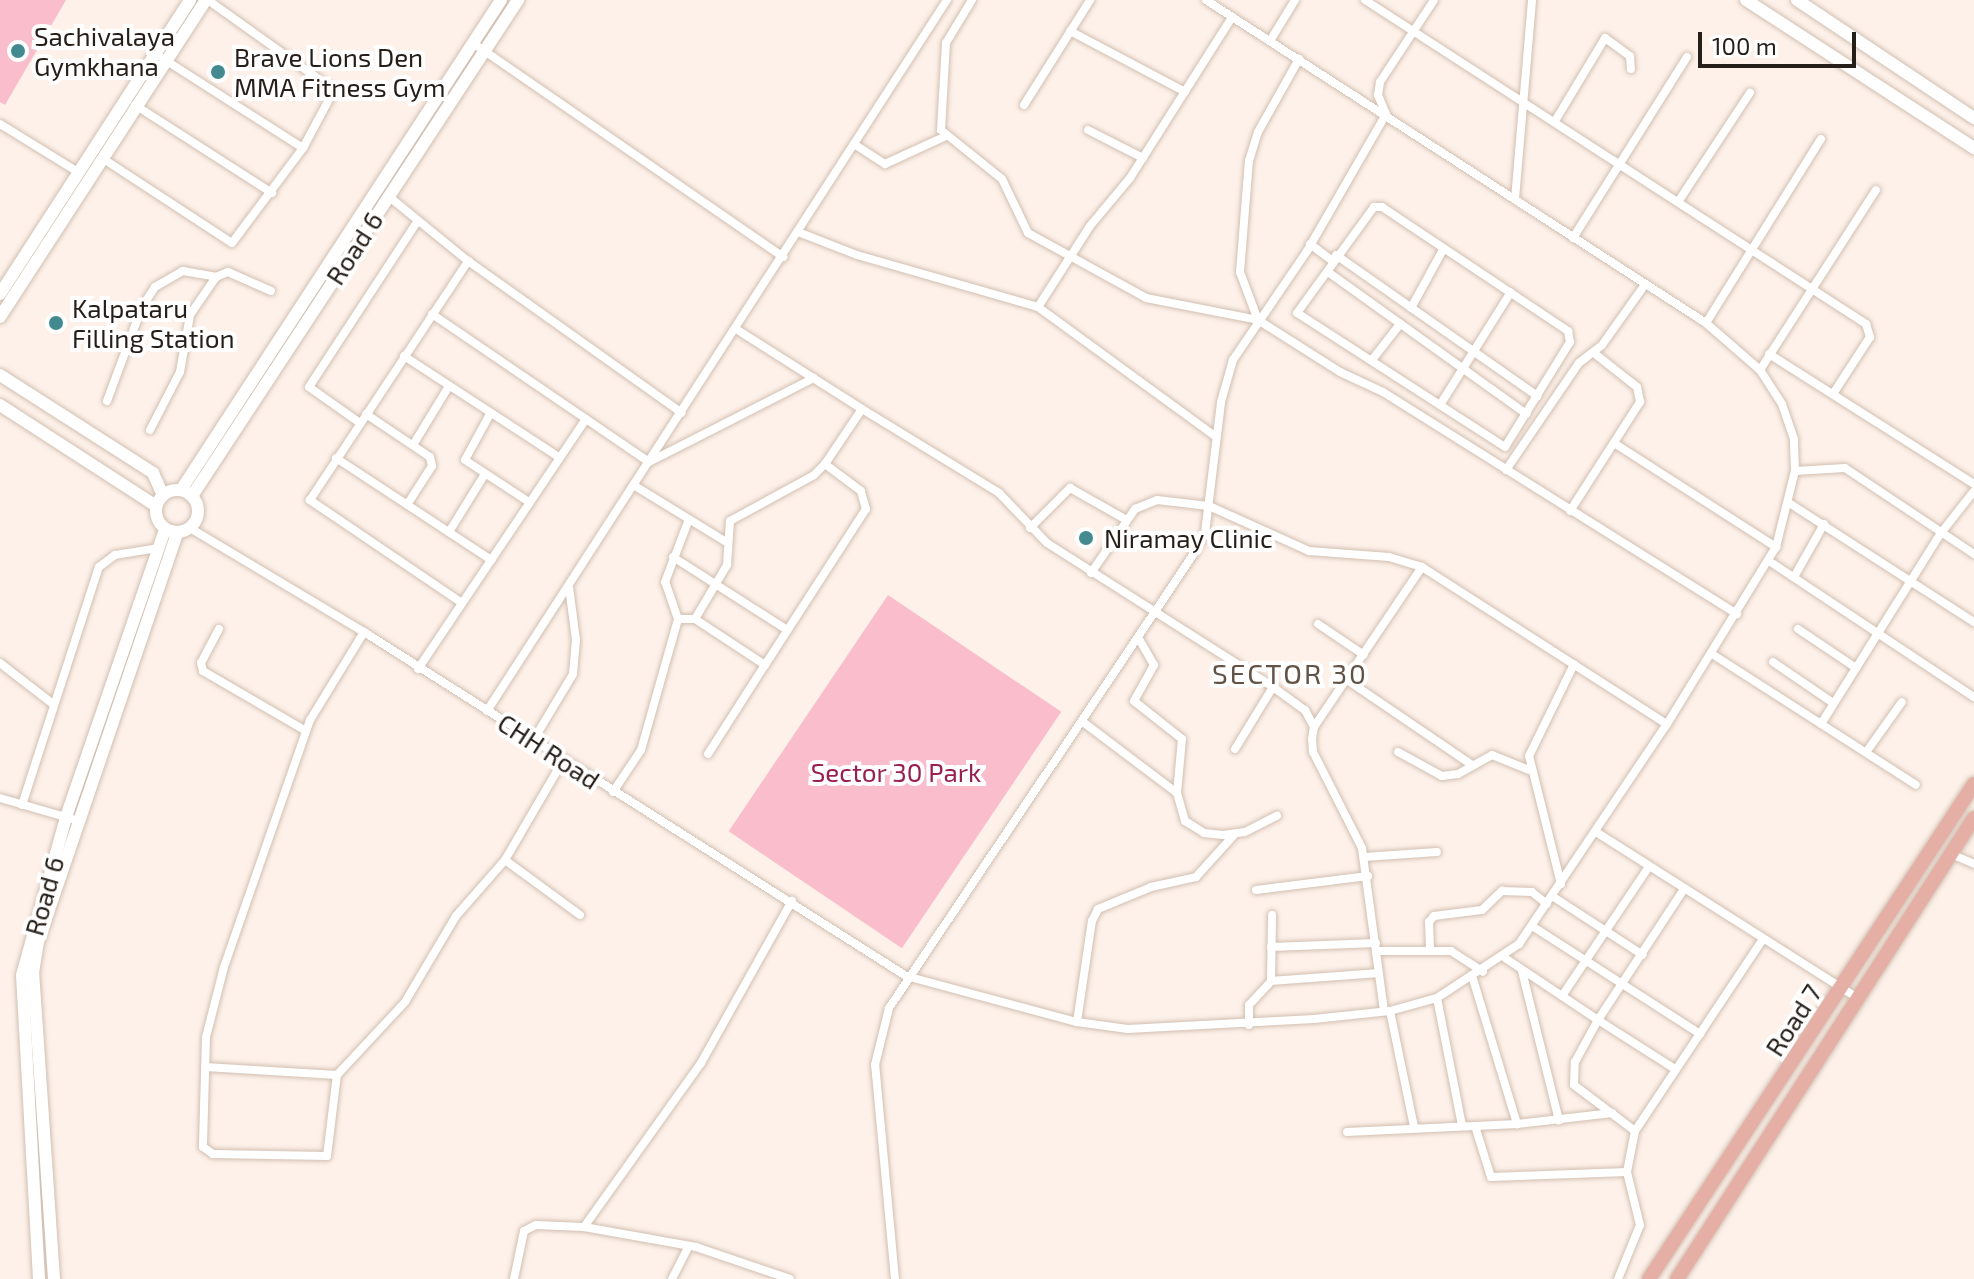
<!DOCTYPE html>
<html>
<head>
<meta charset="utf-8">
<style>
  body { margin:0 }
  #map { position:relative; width:1974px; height:1279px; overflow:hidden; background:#fdf1e9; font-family:"Exo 2",sans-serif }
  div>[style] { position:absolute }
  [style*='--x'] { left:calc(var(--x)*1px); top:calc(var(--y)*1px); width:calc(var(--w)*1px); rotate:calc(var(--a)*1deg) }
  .green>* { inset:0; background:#fabdcc; transform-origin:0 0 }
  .roads { filter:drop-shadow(0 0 2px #d1bfb1) drop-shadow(0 0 2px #d1bfb1) }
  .street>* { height:8px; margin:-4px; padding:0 4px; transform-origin:4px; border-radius:4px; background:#fff }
  .secondary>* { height:12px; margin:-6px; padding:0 6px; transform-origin:6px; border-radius:6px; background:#fff }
  .secondary>.ring { margin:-6px; padding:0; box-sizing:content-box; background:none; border:12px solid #fff; border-radius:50% }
  .primary>* { height:14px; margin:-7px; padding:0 7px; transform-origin:7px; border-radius:7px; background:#e6afa6 }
  .dots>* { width:22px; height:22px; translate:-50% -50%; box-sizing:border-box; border:4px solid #fff; border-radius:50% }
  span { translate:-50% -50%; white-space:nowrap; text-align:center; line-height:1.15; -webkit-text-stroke:8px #fff; paint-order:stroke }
  .poi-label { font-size:26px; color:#251e19 }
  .left { translate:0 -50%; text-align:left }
  .street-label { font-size:26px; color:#251e19 }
  .park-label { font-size:26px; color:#991f50 }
  .neighbourhood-label { font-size:28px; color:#635347; letter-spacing:2px }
  .scale { position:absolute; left:1698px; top:32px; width:158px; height:36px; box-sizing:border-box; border:4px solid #251e19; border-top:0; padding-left:10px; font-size:24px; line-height:28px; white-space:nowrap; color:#251e19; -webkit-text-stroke:6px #fff; paint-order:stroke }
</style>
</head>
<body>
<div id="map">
  <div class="green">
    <div style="clip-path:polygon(0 0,66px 0,5px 105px,0 102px)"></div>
    <div style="left:888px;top:595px;width:209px;height:285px;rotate:34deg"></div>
  </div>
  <div class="roads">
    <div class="street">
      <div style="--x:972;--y:0;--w:50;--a:121.2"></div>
      <div style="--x:946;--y:43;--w:87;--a:93.3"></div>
      <div style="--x:941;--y:130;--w:78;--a:38.8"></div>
      <div style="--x:1002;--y:179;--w:60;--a:64.3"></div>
      <div style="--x:1028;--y:233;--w:135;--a:28.8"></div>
      <div style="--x:1146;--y:298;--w:114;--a:11.1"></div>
      <div style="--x:1258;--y:320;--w:97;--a:32.4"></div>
      <div style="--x:1340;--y:372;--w:47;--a:24.9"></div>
      <div style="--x:1383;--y:392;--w:418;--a:32.1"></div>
      <div style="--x:1365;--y:0;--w:597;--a:32.89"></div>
      <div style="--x:1866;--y:324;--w:14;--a:73"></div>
      <div style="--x:1870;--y:337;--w:68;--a:123"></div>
      <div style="--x:1070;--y:31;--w:130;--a:27.9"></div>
      <div style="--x:1270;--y:41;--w:48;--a:-58.6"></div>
      <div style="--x:473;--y:43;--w:377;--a:34.6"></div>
      <div style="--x:162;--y:58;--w:167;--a:32.6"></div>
      <div style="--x:135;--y:105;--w:163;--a:32.7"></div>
      <div style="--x:1024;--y:105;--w:124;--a:-57.8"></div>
      <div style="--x:1555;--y:121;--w:97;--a:-58.9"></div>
      <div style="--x:1605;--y:38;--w:31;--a:36"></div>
      <div style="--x:1630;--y:56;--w:13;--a:86"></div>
      <div style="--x:0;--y:124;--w:92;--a:31.6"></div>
      <div style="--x:1088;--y:130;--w:62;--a:27"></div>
      <div style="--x:854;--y:144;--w:37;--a:33"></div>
      <div style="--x:885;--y:164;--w:65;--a:-24.6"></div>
      <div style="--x:102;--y:158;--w:155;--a:33.2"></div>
      <div style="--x:232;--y:243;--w:119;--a:-53.2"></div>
      <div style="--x:303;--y:148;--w:66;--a:-61.9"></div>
      <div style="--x:334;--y:90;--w:155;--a:-144.5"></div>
      <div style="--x:388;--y:196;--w:103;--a:39.1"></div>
      <div style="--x:468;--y:261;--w:262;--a:35.4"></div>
      <div style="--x:1515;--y:199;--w:200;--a:-85.1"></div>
      <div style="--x:1678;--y:202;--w:131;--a:-56.6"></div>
      <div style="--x:1374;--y:207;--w:8;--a:0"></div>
      <div style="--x:1382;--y:207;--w:224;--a:33.7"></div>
      <div style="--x:1568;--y:331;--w:11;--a:80"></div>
      <div style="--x:1570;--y:342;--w:123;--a:121.8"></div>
      <div style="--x:1505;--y:447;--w:247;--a:-147.2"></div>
      <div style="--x:1297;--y:313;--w:131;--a:-54"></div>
      <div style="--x:798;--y:232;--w:63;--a:21.3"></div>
      <div style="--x:857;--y:255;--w:188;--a:16"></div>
      <div style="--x:1038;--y:307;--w:220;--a:36.1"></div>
      <div style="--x:1573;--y:238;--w:214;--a:-57.8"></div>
      <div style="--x:1310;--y:244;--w:30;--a:37"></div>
      <div style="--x:1336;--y:255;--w:246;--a:35"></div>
      <div style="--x:1328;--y:272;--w:244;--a:35.6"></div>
      <div style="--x:1038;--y:307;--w:96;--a:-57.3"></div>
      <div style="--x:1090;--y:226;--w:62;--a:-50.2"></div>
      <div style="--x:1130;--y:178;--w:191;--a:-57.6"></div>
      <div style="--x:1411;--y:308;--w:68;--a:-61.2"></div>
      <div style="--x:432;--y:314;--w:186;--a:34.3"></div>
      <div style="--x:1258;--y:320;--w:51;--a:-110.6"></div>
      <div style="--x:1240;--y:272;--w:111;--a:-85.4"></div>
      <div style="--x:1249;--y:161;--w:30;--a:-73"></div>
      <div style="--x:1258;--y:132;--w:84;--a:-60.7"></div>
      <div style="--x:1706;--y:323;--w:217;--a:-58"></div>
      <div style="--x:1769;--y:354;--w:243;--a:32.4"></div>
      <div style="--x:404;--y:356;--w:185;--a:33.1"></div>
      <div style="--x:1372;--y:360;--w:46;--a:-52.1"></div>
      <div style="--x:1760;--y:370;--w:214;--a:-57.2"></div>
      <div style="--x:107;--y:401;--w:100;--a:-69.6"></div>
      <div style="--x:142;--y:307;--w:24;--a:-57"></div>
      <div style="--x:155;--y:287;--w:32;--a:-30"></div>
      <div style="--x:183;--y:271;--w:34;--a:10"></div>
      <div style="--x:1440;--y:405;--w:133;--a:-57.9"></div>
      <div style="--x:862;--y:409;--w:161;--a:31.5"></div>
      <div style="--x:999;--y:493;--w:69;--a:46.2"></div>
      <div style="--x:1047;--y:543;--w:268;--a:32.5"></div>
      <div style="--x:1273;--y:687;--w:39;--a:36"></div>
      <div style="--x:1305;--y:710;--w:19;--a:62"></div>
      <div style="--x:366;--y:414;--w:77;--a:33.9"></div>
      <div style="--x:430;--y:457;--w:9;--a:77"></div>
      <div style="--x:432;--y:466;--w:46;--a:122.7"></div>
      <div style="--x:490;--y:414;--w:52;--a:118.5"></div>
      <div style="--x:465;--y:460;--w:77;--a:33.3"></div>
      <div style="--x:360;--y:423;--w:62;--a:-144.8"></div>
      <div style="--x:309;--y:387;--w:197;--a:-56.8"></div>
      <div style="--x:150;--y:430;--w:65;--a:-62.7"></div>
      <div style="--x:180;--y:372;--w:58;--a:-80"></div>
      <div style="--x:190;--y:315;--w:46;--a:-55.6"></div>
      <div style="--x:216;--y:277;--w:13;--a:-23"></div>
      <div style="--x:228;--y:272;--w:47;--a:23.8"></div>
      <div style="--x:1614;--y:443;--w:193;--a:32.7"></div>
      <div style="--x:413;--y:445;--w:69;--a:-58.6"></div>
      <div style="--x:336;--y:458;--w:186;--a:33.3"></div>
      <div style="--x:1506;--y:470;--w:130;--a:-55.7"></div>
      <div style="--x:1579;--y:363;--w:29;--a:-38"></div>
      <div style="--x:1602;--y:345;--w:72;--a:-54.6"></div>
      <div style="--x:1795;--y:471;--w:50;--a:-3.4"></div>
      <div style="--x:1845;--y:468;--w:155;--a:33.7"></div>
      <div style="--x:635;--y:486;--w:109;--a:31.5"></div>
      <div style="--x:1789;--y:503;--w:220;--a:32.8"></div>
      <div style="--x:1570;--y:511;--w:130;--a:-57.3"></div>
      <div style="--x:1640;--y:402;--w:15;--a:-101"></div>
      <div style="--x:1637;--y:387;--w:55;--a:-141.7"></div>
      <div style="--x:190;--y:528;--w:203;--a:30.9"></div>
      <div style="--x:364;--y:632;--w:642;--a:32.4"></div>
      <div style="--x:906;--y:976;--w:177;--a:15.1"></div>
      <div style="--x:1077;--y:1022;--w:51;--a:7.8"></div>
      <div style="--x:1128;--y:1029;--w:186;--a:-3.1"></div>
      <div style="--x:1314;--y:1019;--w:76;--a:-6"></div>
      <div style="--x:1390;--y:1011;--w:49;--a:-15.5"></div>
      <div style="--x:1437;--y:998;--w:98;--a:-33.4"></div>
      <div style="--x:1519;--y:944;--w:265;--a:-56.1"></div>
      <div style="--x:1667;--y:724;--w:208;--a:-58.4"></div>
      <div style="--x:1776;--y:547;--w:78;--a:-76"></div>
      <div style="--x:1795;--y:471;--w:32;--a:-92"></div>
      <div style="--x:1794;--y:439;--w:37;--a:-109"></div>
      <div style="--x:1782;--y:404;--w:40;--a:-122.9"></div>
      <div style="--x:1760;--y:370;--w:72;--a:-139"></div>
      <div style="--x:1706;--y:323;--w:595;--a:-147.14"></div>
      <div style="--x:1030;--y:528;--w:57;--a:-45"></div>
      <div style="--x:1070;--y:488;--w:63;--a:29.4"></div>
      <div style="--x:449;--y:532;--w:68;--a:-58.2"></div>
      <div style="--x:673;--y:557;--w:135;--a:32.6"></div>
      <div style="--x:1769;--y:561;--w:246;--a:33.6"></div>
      <div style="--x:1091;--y:573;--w:78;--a:-55.5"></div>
      <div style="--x:1135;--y:509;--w:24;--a:-22"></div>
      <div style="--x:1157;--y:500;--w:52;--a:6.6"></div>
      <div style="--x:1209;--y:506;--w:110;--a:24.2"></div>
      <div style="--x:1309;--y:551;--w:80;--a:4.3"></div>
      <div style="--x:1389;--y:557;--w:34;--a:17"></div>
      <div style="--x:1422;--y:567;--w:291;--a:32.7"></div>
      <div style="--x:1794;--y:577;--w:61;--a:-60.5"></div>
      <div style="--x:462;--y:603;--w:184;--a:-145.9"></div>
      <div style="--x:310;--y:500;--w:287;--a:-56.5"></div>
      <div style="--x:678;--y:619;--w:39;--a:-109"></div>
      <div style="--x:665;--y:582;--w:67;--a:-69.1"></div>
      <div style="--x:695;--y:619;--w:63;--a:-59.3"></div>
      <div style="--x:727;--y:565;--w:44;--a:-86.1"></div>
      <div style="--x:730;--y:521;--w:96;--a:-28.7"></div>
      <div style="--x:814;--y:475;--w:16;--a:-45"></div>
      <div style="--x:1318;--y:624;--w:55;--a:34"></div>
      <div style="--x:219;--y:629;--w:38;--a:118"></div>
      <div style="--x:201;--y:663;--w:8;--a:76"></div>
      <div style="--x:203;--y:671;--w:119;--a:30.2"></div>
      <div style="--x:1798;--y:629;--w:70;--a:33.9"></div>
      <div style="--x:364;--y:632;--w:103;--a:121.5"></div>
      <div style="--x:310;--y:720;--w:262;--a:109.2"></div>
      <div style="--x:224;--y:967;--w:72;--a:104.4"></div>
      <div style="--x:206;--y:1037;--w:110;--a:91.6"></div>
      <div style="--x:203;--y:1147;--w:12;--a:35"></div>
      <div style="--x:213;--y:1154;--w:114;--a:1"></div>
      <div style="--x:327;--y:1156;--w:82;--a:-83"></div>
      <div style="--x:337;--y:1075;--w:100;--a:-47"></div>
      <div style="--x:405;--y:1002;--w:100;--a:-59.3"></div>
      <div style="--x:456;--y:916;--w:74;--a:-48.8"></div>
      <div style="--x:1139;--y:639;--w:30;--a:60"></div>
      <div style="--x:1154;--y:665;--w:41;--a:119.1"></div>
      <div style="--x:1134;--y:701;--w:61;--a:38.4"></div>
      <div style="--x:1182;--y:739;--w:54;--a:95.3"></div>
      <div style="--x:1177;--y:793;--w:29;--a:74"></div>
      <div style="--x:1185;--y:821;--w:22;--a:32"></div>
      <div style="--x:1204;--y:833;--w:19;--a:6"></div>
      <div style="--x:1223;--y:835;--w:22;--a:-8"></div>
      <div style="--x:1245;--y:832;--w:36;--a:-27"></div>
      <div style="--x:1712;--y:654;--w:242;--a:32.7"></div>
      <div style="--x:1773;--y:662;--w:73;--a:34.3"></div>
      <div style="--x:0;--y:663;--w:67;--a:37.7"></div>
      <div style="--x:418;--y:669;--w:301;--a:-56.1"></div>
      <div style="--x:586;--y:419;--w:76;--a:34.3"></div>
      <div style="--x:649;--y:462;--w:185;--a:-27"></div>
      <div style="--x:1347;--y:680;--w:151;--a:34.2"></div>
      <div style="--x:487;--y:711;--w:847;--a:-57.1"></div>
      <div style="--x:1083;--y:722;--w:118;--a:37.1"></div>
      <div style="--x:1821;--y:724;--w:226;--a:-57.9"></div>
      <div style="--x:1941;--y:533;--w:53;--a:-51.8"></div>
      <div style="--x:534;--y:739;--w:76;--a:-59"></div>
      <div style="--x:573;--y:674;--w:34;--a:-85"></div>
      <div style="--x:576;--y:640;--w:53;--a:-97.5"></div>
      <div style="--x:1235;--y:749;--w:73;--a:-58.5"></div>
      <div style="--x:1867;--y:751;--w:60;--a:-54.5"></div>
      <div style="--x:1398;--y:752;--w:50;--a:28.6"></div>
      <div style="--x:1442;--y:776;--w:16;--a:-7"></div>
      <div style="--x:1458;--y:774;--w:39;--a:-29"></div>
      <div style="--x:1492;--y:755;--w:40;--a:22"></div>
      <div style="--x:708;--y:754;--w:106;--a:-57.4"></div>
      <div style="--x:564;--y:759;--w:117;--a:120.3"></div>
      <div style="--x:505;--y:860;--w:93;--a:36.3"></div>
      <div style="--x:613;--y:792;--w:50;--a:-56.3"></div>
      <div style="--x:641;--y:750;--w:136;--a:-74.2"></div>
      <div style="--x:678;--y:619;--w:17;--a:0"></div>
      <div style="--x:695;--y:619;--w:84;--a:33.3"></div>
      <div style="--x:765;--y:665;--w:186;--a:-57.1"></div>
      <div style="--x:866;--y:509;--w:19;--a:-106"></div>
      <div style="--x:861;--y:491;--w:45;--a:-143.1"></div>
      <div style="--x:825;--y:464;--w:66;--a:-56.1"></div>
      <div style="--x:862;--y:409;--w:149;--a:-147.6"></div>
      <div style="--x:0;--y:798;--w:82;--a:16.2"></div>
      <div style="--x:22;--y:805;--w:250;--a:-72.1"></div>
      <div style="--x:99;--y:567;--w:20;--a:-37"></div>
      <div style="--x:115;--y:555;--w:44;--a:-9.2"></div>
      <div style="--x:1596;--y:832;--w:310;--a:32.4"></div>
      <div style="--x:1951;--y:854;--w:25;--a:23"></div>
      <div style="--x:1364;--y:857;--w:73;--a:-3.9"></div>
      <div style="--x:1561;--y:884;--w:132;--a:-104"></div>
      <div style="--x:1529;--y:756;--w:102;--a:-63.9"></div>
      <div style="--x:1256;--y:890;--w:113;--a:-7.1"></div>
      <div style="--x:1552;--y:896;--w:108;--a:33"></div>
      <div style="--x:1532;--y:926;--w:200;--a:32.7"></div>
      <div style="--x:1271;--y:947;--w:105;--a:-2.2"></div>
      <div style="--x:1430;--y:949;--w:27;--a:-92"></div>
      <div style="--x:1429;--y:922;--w:8;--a:-50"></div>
      <div style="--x:1434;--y:916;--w:48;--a:-7.1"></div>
      <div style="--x:1482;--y:910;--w:28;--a:-44"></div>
      <div style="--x:1502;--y:891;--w:30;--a:2"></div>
      <div style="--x:1532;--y:892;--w:19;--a:39"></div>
      <div style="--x:1377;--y:951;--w:74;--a:0"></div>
      <div style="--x:1451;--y:951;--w:38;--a:33"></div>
      <div style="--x:1505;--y:958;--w:112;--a:33.7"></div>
      <div style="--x:1598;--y:1020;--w:157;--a:-56.7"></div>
      <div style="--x:1522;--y:971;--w:154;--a:76.1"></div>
      <div style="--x:1473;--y:979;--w:152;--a:73.1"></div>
      <div style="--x:1271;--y:981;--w:66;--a:-89.1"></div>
      <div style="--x:1562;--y:996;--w:154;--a:-56.1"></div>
      <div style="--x:1437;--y:998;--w:130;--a:78.9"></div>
      <div style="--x:1384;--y:1011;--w:164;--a:-97.7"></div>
      <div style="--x:1362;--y:848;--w:108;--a:-117"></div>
      <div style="--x:1313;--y:752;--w:13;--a:-94"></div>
      <div style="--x:1312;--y:739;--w:12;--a:-81"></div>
      <div style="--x:1314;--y:727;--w:193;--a:-56"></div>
      <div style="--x:1390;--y:1011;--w:118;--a:78.3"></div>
      <div style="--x:1077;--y:1022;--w:102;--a:-81.6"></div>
      <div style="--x:1092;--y:921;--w:13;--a:-63"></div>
      <div style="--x:1098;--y:909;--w:57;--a:-22.5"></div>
      <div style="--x:1151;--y:887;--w:46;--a:-12.5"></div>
      <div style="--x:1196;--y:877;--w:57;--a:-47.9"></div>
      <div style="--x:1249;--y:1025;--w:20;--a:-90"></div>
      <div style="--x:1249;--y:1005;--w:33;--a:-47"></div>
      <div style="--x:1271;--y:981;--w:108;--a:-4.2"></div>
      <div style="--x:205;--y:1067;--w:132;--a:3.5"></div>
      <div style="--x:1475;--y:1126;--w:53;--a:72.6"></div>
      <div style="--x:1491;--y:1177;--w:136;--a:-2.1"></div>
      <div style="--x:1635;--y:1131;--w:76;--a:-143"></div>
      <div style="--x:1574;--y:1085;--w:23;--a:-88"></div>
      <div style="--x:1575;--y:1062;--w:48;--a:-61.3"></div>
      <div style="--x:1598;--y:1020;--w:91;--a:32.5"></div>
      <div style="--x:1347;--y:1132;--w:170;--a:-2.7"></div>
      <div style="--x:1517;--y:1124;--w:96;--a:-6.6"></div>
      <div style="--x:584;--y:1227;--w:201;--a:-54.5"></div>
      <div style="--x:701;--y:1063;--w:186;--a:-60.7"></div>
      <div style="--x:514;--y:1279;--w:49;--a:-78.2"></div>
      <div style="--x:524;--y:1231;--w:13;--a:-27"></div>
      <div style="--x:536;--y:1225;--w:48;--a:2.4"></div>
      <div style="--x:584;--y:1227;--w:114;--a:10.1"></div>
      <div style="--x:696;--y:1247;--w:99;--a:18.8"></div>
      <div style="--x:672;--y:1279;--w:37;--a:-63"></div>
      <div style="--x:895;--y:1279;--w:215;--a:-95.3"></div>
      <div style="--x:875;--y:1065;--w:59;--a:-76.2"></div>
      <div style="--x:889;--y:1008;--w:546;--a:-56.14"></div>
      <div style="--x:1193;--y:555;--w:25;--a:-61"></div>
      <div style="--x:1205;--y:533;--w:132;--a:-83"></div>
      <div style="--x:1221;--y:402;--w:44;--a:-74.1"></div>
      <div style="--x:1233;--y:360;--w:132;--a:-55.8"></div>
      <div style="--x:1307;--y:251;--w:158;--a:-60"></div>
      <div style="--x:1386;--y:114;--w:21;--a:-113"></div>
      <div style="--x:1378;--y:95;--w:13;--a:-81"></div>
      <div style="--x:1380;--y:82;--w:98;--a:-56.6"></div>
      <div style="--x:1618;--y:1279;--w:58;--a:-67.8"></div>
      <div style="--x:1640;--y:1225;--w:55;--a:-103.8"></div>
      <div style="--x:1627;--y:1172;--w:42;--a:-79"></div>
      <div style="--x:1635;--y:1131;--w:231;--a:-56.3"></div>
    </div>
    <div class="secondary">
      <div style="--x:1746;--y:0;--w:272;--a:33"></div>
      <div style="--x:1797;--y:0;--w:213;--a:33.7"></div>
      <div style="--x:0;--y:294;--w:350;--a:-57.1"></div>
      <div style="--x:0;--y:317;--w:378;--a:-57"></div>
      <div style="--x:0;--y:375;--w:182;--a:32.6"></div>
      <div style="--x:153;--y:473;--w:24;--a:66"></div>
      <div style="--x:0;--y:405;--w:186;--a:32.9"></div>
      <div class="ring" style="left:156px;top:490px;width:30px;height:30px"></div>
      <div style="--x:181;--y:490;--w:585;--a:-56.85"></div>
      <div style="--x:192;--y:496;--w:594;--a:-56.68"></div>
      <div style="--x:39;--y:1279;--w:304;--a:-93.2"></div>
      <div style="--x:22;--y:975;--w:164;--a:-74.4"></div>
      <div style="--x:66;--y:817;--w:305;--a:-71"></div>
      <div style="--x:54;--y:1279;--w:307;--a:-93.9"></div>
      <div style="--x:33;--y:973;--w:31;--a:-81"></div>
      <div style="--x:38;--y:942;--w:432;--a:-71.2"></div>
    </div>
    <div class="primary">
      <div style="--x:1649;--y:1279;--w:592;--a:-56.71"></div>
      <div style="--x:1677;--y:1279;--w:548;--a:-57.21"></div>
    </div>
  </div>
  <div class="dots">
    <div style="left:18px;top:51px;background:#428a8f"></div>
    <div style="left:218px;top:72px;background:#428a8f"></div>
    <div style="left:56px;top:323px;background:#428a8f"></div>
    <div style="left:1086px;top:538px;background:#428a8f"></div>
  </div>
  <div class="poi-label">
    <span class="left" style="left:34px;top:51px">Sachivalaya<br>Gymkhana</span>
    <span class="left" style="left:234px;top:72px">Brave Lions Den<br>MMA Fitness Gym</span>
    <span class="left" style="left:72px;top:323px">Kalpataru<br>Filling Station</span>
    <span class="left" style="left:1104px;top:538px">Niramay Clinic</span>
  </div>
  <div class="street-label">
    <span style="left:354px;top:248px;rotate:-57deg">Road 6</span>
    <span style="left:549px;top:751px;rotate:33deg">CHH Road</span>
    <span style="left:44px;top:896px;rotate:-74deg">Road 6</span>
    <span style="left:1793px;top:1020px;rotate:-57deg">Road 7</span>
  </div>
  <div class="park-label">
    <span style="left:896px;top:772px">Sector 30 Park</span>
  </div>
  <div class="neighbourhood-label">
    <span style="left:1290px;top:673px">SECTOR 30</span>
  </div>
  <div class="scale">100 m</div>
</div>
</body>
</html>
